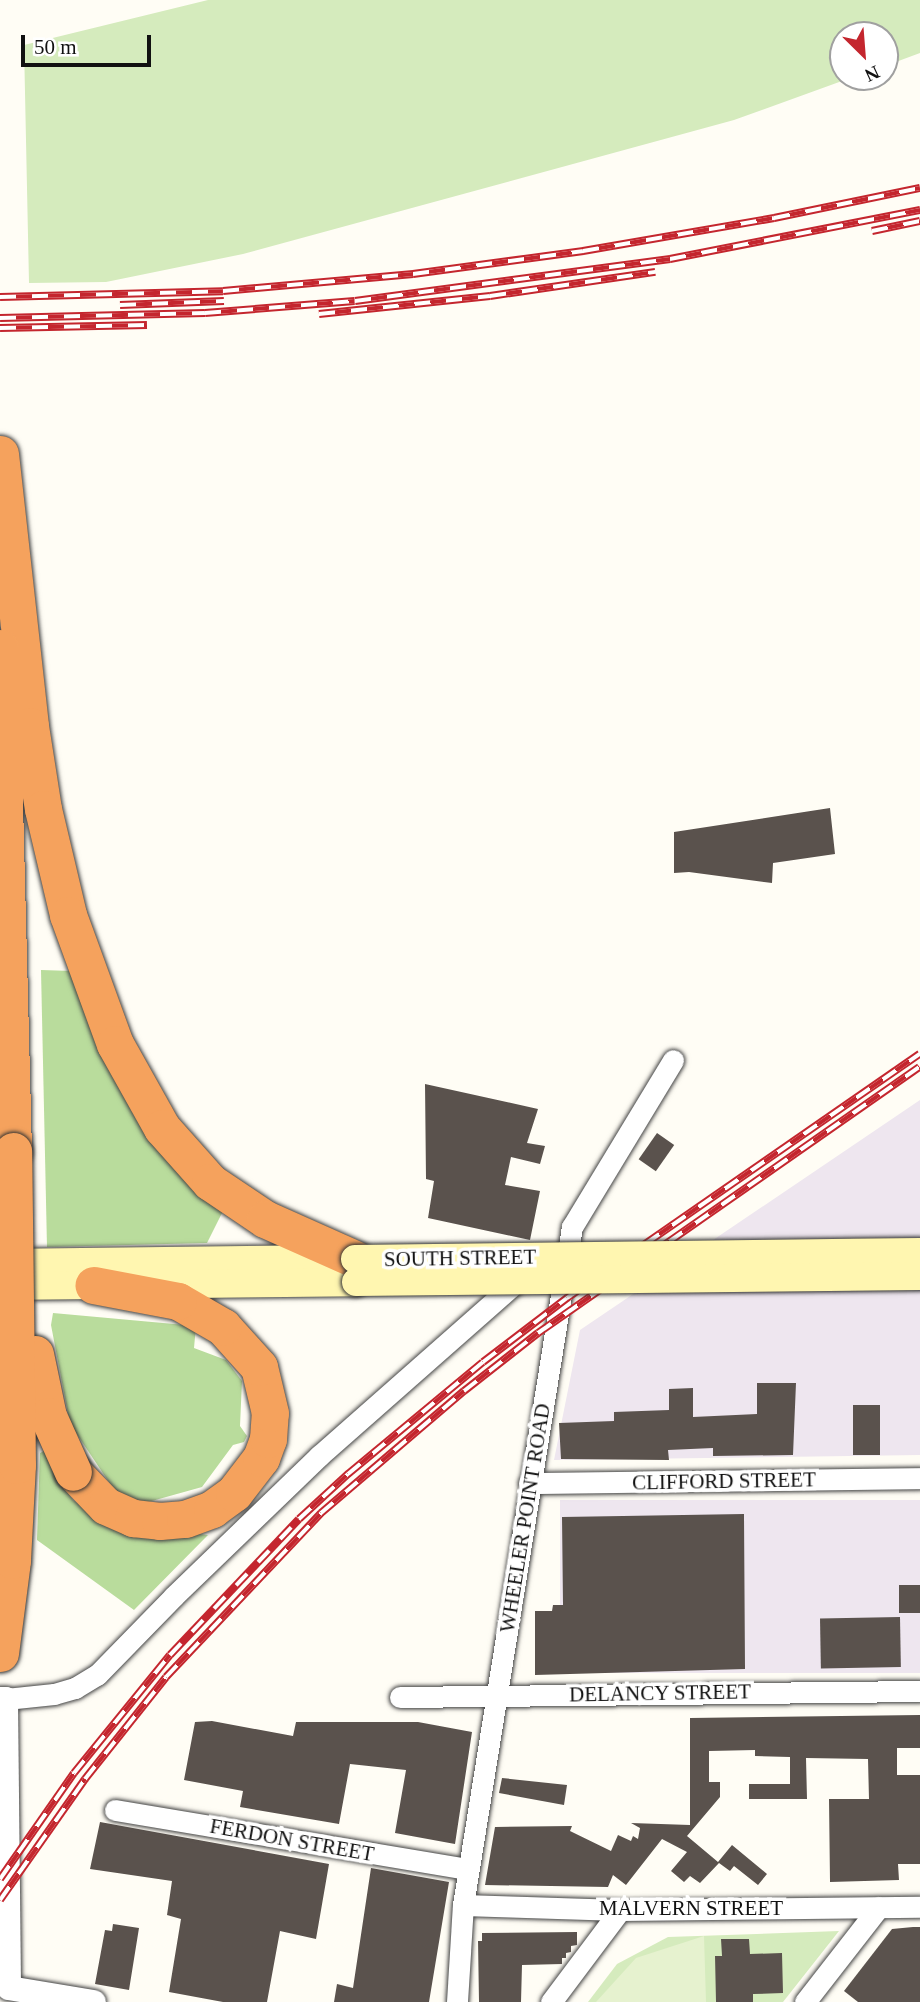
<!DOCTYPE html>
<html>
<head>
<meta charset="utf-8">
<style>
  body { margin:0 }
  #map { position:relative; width:920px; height:2002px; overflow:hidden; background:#fffdf5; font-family:"Times New Roman",serif }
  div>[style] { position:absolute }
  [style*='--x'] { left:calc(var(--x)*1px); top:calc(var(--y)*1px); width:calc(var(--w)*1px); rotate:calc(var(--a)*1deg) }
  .industrial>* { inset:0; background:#eee6ef; transform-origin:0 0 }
  .green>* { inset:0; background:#d5ebbd }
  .forest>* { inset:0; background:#b9dc9c }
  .pitch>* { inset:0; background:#e6f2cf }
  .building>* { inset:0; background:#5a524d; transform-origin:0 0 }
  .roads { filter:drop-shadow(0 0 2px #444) drop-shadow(0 0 2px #444) }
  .minor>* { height:21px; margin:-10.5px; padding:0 10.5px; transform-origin:10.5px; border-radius:10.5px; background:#fff }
  .tertiary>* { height:24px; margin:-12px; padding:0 12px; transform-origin:12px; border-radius:12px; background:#fff }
  .secondary>* { height:28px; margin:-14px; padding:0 14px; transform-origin:14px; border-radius:14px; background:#fff6b0 }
  .motorway>* { height:37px; margin:-18.5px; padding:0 18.5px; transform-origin:18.5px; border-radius:18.5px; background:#f5a25d }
  .rail>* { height:8px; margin-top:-4px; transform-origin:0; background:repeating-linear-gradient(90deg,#fff 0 16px,#c4262e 0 32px); box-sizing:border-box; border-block:2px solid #c4262e }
  .bridges { filter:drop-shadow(0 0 2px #333) drop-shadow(0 0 2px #333) }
  .secondary-bridge>* { height:28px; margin:-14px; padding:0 14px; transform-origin:14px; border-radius:14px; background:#fff6b0 }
  .motorway-bridge>* { height:37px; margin:-18.5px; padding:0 18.5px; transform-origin:18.5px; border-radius:18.5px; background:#f5a25d }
  span { translate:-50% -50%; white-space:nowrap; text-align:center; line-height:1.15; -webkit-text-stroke:7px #fff; paint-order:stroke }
  .street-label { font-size:21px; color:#111 }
  .north { position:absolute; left:829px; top:21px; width:70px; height:70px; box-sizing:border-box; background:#fff; border:2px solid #a0a0a0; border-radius:50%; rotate:155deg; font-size:19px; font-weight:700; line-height:28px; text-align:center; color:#111 }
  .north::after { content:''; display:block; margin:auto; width:24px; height:32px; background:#c4262e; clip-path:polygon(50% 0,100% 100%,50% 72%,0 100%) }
  .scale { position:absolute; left:21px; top:35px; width:130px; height:32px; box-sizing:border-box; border:4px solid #111; border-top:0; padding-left:9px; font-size:21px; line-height:24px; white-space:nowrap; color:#111; -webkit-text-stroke:5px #fff; paint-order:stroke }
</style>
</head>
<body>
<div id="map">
  <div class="industrial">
    <div style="clip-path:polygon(920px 1100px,920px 1455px,554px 1460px,580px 1330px)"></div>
    <div style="left:920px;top:1500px;width:173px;height:360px;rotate:90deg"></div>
  </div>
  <div class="green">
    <div style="clip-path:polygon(208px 0,920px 0,920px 53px,885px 66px,885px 35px,843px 35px,843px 77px,853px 77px,734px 120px,243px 254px,106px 282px,29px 283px,24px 45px)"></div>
    <div style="clip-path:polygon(839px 1931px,783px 2002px,588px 2002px,617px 1964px,668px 1937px)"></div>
  </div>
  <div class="forest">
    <div style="clip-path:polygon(41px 970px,72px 971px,223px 1211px,207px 1243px,47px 1247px)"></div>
    <div style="clip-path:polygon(53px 1313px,196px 1326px,194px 1348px,226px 1360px,242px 1381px,240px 1426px,247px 1436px,244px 1442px,233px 1445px,202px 1487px,141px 1504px,121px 1500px,70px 1424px,51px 1325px)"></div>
    <div style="clip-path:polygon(44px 1451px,52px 1470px,73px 1500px,106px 1523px,208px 1535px,134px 1610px,37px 1540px,40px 1453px)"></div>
  </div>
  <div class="pitch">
    <div style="clip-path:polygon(704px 1936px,706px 2002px,596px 2002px,636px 1958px)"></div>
  </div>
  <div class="building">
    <div style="clip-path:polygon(830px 808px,835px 854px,773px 863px,772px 883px,689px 872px,674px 873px,674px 832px)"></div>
    <div style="clip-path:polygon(425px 1084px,538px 1109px,527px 1143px,545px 1146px,540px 1164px,511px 1157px,505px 1185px,540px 1191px,530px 1240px,428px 1218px,434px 1181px,426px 1179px)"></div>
    <div style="left:657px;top:1133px;width:21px;height:32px;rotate:35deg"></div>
    <div style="clip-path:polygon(757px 1383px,796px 1383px,793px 1455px,713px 1456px,713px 1448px,668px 1450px,669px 1460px,561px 1459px,559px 1423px,614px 1421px,614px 1412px,669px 1410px,669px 1389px,693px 1388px,693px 1417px,757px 1414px)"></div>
    <div style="left:880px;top:1405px;width:50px;height:27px;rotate:90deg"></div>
    <div style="clip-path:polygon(744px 1514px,745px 1669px,535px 1675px,535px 1611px,552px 1611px,553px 1605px,563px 1605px,562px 1517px)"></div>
    <div style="left:899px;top:1585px;width:21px;height:28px"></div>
    <div style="left:900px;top:1617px;width:50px;height:80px;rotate:89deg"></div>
    <div style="clip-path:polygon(920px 1715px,920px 1748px,897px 1748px,897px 1775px,920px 1775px,920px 1864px,898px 1864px,899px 1880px,830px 1882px,829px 1799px,869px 1799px,868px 1759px,806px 1758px,807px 1799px,749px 1799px,749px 1784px,790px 1784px,790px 1757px,755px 1756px,755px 1750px,709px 1751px,709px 1782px,720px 1782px,720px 1797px,687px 1836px,718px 1862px,732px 1845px,767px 1874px,758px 1885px,734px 1866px,730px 1871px,719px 1863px,700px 1883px,690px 1876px,684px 1882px,671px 1871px,687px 1852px,662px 1839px,626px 1885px,613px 1875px,608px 1887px,485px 1885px,495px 1827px,572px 1826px,570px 1831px,611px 1851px,618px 1835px,631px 1841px,633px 1836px,638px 1839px,640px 1828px,631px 1823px,690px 1825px,690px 1718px)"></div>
    <div style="clip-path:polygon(212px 1721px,293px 1736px,296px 1722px,418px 1722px,472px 1732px,455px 1844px,395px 1833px,406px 1770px,350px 1764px,339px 1824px,240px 1807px,243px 1791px,184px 1780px,195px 1722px)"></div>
    <div style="clip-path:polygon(502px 1778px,567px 1785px,564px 1805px,499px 1793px)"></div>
    <div style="clip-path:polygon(100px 1822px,329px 1864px,316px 1939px,280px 1931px,267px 2002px,223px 2002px,169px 1992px,181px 1919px,167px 1915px,172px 1881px,90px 1869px)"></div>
    <div style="clip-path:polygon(371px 1868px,449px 1882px,429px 2002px,334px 2002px,337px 1984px,353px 1988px)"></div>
    <div style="clip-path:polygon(113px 1924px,139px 1928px,129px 1990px,95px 1984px,105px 1930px,112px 1931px)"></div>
    <div style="clip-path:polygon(913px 1927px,920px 1927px,920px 2002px,858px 2002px,844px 1991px,892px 1929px)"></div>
    <div style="clip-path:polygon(577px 1932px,577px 1945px,571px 1946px,571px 1952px,566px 1953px,566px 1958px,562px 1958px,562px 1964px,522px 1965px,521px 2002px,479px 2002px,478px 1941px,482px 1941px,482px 1933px)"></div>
    <div style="clip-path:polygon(721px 1939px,749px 1939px,750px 1954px,782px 1953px,783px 1993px,753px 1994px,753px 2002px,716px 2002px,715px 1956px,722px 1956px)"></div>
  </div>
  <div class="roads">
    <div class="minor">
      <div style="--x:529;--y:1483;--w:391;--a:-0.7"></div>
      <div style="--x:400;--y:1697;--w:520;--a:-0.66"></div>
      <div style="--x:6;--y:1699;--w:48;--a:-5.9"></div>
      <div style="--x:54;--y:1694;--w:22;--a:-16"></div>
      <div style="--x:75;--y:1688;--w:26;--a:-31"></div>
      <div style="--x:97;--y:1675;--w:110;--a:-45.7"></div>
      <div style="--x:174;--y:1596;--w:202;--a:-44"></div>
      <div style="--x:319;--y:1456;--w:272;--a:-41.4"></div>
      <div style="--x:115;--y:1810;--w:358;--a:9.5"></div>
      <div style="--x:463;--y:1905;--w:157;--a:1.8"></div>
      <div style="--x:620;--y:1910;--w:300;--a:-0.6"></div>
      <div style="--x:457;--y:2002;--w:97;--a:-86.5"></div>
      <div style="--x:463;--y:1905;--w:687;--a:-80.87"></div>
      <div style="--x:572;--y:1227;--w:195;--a:-58.8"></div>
      <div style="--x:551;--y:2002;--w:115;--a:-53.1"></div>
      <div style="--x:805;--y:2002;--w:120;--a:-52.1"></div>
    </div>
    <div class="tertiary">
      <div style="--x:0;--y:1699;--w:6;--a:0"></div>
      <div style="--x:6;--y:1699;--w:289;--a:89.4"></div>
      <div style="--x:9;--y:1988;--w:86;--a:9.4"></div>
    </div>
    <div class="secondary">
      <div style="--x:0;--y:1263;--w:349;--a:-0.7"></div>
      <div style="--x:0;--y:1286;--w:356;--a:-0.6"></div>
    </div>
    <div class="motorway">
      <div style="--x:0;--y:454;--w:274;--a:83.7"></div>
      <div style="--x:30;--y:726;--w:84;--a:81.1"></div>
      <div style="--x:43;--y:809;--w:109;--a:76.7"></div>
      <div style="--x:68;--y:915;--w:137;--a:70"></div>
      <div style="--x:115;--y:1044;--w:96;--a:60.8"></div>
      <div style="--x:162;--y:1128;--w:72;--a:48.4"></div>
      <div style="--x:210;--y:1182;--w:66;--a:33.9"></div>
      <div style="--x:265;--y:1219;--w:98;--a:24"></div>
      <div style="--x:0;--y:648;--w:503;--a:88.52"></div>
      <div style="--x:73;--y:1472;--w:47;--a:45.9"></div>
      <div style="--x:106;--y:1506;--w:30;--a:24"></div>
      <div style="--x:133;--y:1518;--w:27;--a:6"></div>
      <div style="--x:160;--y:1521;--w:25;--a:-5"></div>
      <div style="--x:185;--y:1519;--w:29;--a:-20"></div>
      <div style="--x:212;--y:1509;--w:27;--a:-36"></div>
      <div style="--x:234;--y:1493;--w:44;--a:-52.4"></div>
      <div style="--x:261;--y:1458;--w:20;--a:-70"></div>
      <div style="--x:268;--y:1439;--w:26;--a:-86"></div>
      <div style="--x:270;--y:1413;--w:47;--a:-103.4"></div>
      <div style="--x:259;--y:1367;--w:54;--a:-132"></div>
      <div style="--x:223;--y:1327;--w:52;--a:-150"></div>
      <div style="--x:178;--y:1301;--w:86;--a:-169.3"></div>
    </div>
  </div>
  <div class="rail">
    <div style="--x:872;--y:231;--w:49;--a:-11.8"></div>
    <div style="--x:0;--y:297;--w:223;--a:-1.5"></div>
    <div style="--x:223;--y:291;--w:191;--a:-5.1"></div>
    <div style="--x:413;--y:274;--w:172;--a:-7.7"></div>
    <div style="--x:583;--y:251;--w:194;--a:-9.8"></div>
    <div style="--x:774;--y:218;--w:149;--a:-11.6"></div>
    <div style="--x:120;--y:305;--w:104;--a:-2.2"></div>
    <div style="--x:319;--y:314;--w:172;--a:-6"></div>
    <div style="--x:490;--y:296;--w:167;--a:-8.3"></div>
    <div style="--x:0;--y:318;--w:205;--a:-1.4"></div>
    <div style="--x:205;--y:313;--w:150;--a:-4.6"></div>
    <div style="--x:355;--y:301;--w:318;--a:-7.6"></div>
    <div style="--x:670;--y:259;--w:255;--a:-11.1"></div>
    <div style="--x:0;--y:328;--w:147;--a:-1.2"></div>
    <div style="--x:0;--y:1879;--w:129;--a:-55.1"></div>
    <div style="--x:74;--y:1773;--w:152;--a:-50.9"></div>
    <div style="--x:170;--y:1655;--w:187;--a:-46.5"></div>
    <div style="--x:299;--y:1519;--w:67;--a:-42.6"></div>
    <div style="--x:348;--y:1474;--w:175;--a:-39.7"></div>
    <div style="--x:483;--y:1362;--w:106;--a:-37.3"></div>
    <div style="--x:567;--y:1298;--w:429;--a:-34.7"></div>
    <div style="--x:0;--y:1900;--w:148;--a:-54.9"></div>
    <div style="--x:85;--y:1779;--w:130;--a:-51.5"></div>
    <div style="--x:166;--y:1677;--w:226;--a:-46.6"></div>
    <div style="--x:321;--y:1513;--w:188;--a:-40.5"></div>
    <div style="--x:464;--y:1391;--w:94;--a:-38.1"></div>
    <div style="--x:538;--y:1333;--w:465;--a:-34.9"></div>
  </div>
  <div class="bridges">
    <div class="secondary-bridge">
      <div style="--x:355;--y:1259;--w:565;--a:-0.71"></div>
      <div style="--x:356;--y:1282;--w:564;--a:-0.61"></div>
    </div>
    <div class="motorway-bridge">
      <div style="--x:35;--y:1354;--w:63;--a:78.2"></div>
      <div style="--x:48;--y:1416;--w:61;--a:65.9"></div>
      <div style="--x:0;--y:1653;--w:94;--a:-82.6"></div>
      <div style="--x:12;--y:1560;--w:95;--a:-87"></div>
      <div style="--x:17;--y:1465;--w:314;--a:-90.7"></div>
    </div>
  </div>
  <div class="street-label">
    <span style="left:460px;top:1258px;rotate:-1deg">SOUTH STREET</span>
    <span style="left:724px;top:1481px;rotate:-1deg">CLIFFORD STREET</span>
    <span style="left:525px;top:1518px;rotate:-81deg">WHEELER POINT ROAD</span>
    <span style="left:660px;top:1693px;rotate:-1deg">DELANCY STREET</span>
    <span style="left:292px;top:1840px;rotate:10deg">FERDON STREET</span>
    <span style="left:691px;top:1908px">MALVERN STREET</span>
  </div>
  <div class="north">N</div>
  <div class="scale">50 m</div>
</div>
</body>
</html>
